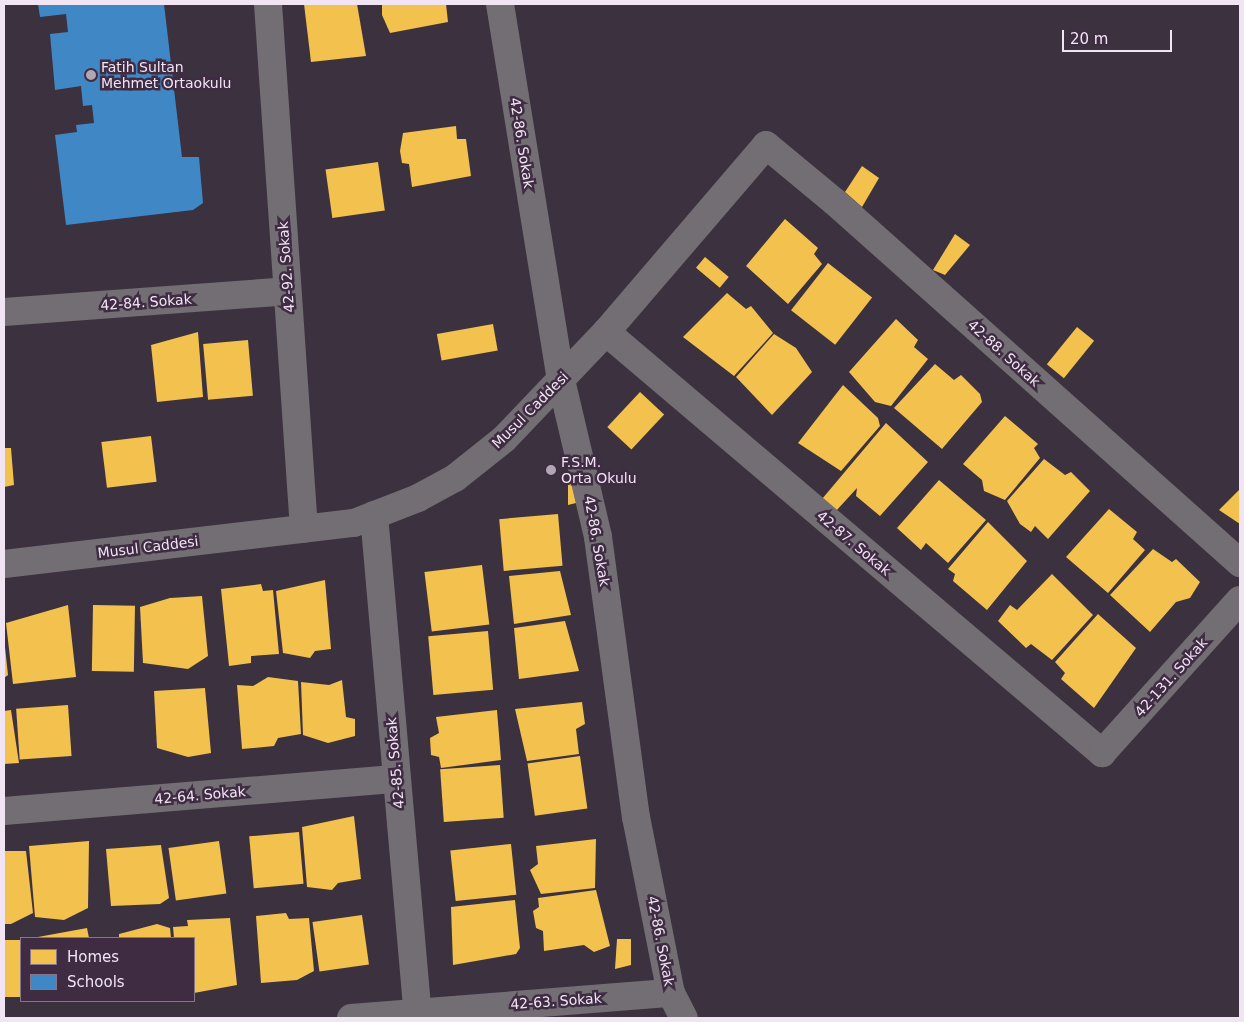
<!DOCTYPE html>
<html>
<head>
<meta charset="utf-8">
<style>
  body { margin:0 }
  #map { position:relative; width:1244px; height:1022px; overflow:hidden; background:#3c313e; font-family:"DejaVu Sans",sans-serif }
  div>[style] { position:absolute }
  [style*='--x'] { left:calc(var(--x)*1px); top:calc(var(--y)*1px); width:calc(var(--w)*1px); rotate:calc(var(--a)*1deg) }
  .homes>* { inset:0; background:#f2c14e; transform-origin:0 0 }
  .schools>* { inset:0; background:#3f88c5 }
  .minor>* { height:28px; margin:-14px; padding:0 14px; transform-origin:14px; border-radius:14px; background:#736d74 }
  .dots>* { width:14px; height:14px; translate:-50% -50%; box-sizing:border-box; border:2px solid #3f2c43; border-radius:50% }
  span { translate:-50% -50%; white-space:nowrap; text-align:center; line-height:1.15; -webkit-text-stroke:5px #3f2c43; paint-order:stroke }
  .poi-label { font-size:14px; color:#f1e5f4 }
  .left { translate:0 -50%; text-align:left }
  .street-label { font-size:14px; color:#f1e5f4 }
  .frame { position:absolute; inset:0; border:5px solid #f1e5f4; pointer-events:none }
  .legend { position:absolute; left:20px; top:937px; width:175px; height:65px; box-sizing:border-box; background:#3f2c43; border:1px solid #86768a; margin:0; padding:6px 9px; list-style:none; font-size:15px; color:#f1e5f4 }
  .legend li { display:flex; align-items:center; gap:10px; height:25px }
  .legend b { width:25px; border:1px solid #86768a }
  .scale { position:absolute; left:1062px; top:30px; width:110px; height:22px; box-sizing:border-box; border:2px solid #f1e5f4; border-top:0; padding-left:6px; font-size:15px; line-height:18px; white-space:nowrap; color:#f1e5f4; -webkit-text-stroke:4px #3f2c43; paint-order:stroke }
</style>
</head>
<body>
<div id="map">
  <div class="homes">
    <div style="clip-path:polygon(304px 4px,357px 4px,366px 56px,311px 62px)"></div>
    <div style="clip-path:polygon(382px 4px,446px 4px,448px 22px,390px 33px,382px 15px)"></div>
    <div style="clip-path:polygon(456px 126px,457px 139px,466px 139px,471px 176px,412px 187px,409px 164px,402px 163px,400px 151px,403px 133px)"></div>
    <div style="left:378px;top:162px;width:49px;height:53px;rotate:82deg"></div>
    <div style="clip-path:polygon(862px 166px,879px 178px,862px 207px,845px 192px)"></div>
    <div style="clip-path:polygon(785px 219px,818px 248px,814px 254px,822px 264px,788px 304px,746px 266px)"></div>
    <div style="clip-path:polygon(955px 234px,970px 245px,945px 275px,933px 270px)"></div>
    <div style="left:705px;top:257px;width:31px;height:14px;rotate:40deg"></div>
    <div style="left:828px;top:263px;width:56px;height:60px;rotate:38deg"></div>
    <div style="clip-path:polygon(727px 293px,746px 309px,751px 306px,773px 333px,734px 376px,683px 337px)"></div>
    <div style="clip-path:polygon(896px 319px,918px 340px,914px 347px,928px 359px,891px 406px,875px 402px,849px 372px)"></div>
    <div style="left:493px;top:324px;width:27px;height:57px;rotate:80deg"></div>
    <div style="left:1077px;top:327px;width:22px;height:48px;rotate:39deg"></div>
    <div style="clip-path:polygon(198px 332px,203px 397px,157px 402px,151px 345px)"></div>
    <div style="clip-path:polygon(774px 334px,796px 348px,812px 372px,772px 415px,736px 377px)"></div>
    <div style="left:248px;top:340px;width:56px;height:45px;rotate:85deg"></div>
    <div style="clip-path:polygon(935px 364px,954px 380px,961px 375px,980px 394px,982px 402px,942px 449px,894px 408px)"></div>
    <div style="clip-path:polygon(843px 385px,878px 418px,880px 426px,841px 471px,798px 443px)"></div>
    <div style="left:640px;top:392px;width:33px;height:48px;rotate:43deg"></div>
    <div style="clip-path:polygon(1005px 416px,1038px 444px,1034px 448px,1040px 458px,1005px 500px,984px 491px,982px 480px,963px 464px)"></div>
    <div style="clip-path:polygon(886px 423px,928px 462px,880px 516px,856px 496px,857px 488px,836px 511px,822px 499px)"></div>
    <div style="left:151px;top:436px;width:46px;height:50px;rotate:83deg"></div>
    <div style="clip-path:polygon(4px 448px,11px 448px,14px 485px,4px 487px)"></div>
    <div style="clip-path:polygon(1044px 459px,1065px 475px,1071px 472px,1090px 491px,1048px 539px,1035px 526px,1031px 532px,1020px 524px,1007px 501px)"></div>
    <div style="clip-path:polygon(568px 477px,579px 480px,580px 502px,568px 505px)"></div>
    <div style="clip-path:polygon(939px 480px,986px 520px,948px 563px,926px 543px,921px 550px,897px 528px)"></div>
    <div style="clip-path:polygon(1240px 489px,1240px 524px,1219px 510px)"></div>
    <div style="clip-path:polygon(1109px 509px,1137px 532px,1133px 539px,1145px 550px,1108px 593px,1066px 557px)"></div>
    <div style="left:558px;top:514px;width:52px;height:59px;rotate:85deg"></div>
    <div style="clip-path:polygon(988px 522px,1027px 561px,987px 610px,953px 581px,955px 574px,948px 569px)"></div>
    <div style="clip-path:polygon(1153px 549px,1172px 562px,1176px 559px,1200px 582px,1190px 598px,1176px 602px,1150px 632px,1110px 595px)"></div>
    <div style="left:482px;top:565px;width:60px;height:58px;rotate:83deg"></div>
    <div style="clip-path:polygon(560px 571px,571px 615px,514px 624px,509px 576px)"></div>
    <div style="clip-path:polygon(1052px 574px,1093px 615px,1052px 660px,1031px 644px,1026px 648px,998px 621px,1010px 605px,1017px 610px)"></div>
    <div style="clip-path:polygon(325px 580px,331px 649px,315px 651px,310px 658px,283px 653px,276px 591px)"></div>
    <div style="clip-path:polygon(261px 584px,263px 591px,273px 590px,279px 654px,251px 656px,251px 663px,229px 666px,221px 589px)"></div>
    <div style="clip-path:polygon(202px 596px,208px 656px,188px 669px,143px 663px,140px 607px,170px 598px)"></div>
    <div style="clip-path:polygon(68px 605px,76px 677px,13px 684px,6px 623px)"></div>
    <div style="left:93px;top:605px;width:42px;height:66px;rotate:1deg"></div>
    <div style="clip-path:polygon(1098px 614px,1136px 648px,1094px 708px,1061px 679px,1065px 673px,1055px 662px)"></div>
    <div style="clip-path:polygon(565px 621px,579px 671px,519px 679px,514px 628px)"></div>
    <div style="left:488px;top:631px;width:59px;height:60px;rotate:85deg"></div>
    <div style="clip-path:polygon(5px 647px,8px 675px,4px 678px,4px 648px)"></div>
    <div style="clip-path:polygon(268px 677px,298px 681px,301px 734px,278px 738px,274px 746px,242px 749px,237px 685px,253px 686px)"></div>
    <div style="clip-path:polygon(342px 680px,346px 717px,355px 719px,355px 736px,328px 743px,303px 735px,301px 682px,329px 685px)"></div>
    <div style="clip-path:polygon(205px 688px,211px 753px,188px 757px,157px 748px,154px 691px)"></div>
    <div style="clip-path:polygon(582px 702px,585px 724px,576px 729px,579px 754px,527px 761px,515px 709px)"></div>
    <div style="left:68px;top:705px;width:51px;height:52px;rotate:86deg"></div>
    <div style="clip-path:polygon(11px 710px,19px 763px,4px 764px,4px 711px)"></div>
    <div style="clip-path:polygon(497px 710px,501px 760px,441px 768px,439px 757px,431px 755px,430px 738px,439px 733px,436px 717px)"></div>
    <div style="left:580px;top:756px;width:53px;height:53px;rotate:82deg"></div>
    <div style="left:500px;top:765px;width:53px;height:60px;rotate:86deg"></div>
    <div style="clip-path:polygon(354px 816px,361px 879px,338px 883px,332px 890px,307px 887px,302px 827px)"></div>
    <div style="left:299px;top:832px;width:52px;height:50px;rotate:85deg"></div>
    <div style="clip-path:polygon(596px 839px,595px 888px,541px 894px,530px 870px,538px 864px,536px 846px)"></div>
    <div style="clip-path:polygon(89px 841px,88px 908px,64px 920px,35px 917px,29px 846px)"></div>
    <div style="left:219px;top:841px;width:53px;height:51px;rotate:82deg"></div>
    <div style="left:511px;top:844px;width:51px;height:61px;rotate:84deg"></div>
    <div style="clip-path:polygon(161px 845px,169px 898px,160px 904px,111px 906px,106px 849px)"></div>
    <div style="clip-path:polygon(4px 851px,26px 851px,33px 913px,11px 924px,4px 924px)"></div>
    <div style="clip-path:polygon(596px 890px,610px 946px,594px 952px,584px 945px,544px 951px,543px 931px,536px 928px,533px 911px,539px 907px,538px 898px)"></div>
    <div style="clip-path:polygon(515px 900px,520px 948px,516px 954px,453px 965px,451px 907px)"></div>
    <div style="clip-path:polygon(286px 913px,289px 919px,309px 918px,314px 971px,297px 980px,261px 983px,256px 916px)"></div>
    <div style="left:362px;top:915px;width:50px;height:50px;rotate:82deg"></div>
    <div style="clip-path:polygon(230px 918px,237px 985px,194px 993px,194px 938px,174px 938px,173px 927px,188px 926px,187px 920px)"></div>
    <div style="clip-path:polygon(157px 924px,170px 928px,171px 938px,119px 938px,119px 934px)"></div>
    <div style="clip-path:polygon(87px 928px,89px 938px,38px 938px,38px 937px)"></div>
    <div style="clip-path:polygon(617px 939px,631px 939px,631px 965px,615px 969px)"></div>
    <div style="left:21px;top:940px;width:57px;height:17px;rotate:90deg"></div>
  </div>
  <div class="schools">
    <div style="clip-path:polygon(38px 4px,164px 4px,182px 157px,199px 157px,203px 203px,193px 210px,66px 225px,55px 135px,77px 132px,76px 125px,94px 123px,92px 105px,83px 106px,81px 86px,55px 90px,50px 34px,68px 32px,66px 14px,40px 17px)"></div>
  </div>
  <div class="minor">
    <div style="--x:268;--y:4;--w:526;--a:86.08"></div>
    <div style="--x:500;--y:4;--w:381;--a:80.8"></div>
    <div style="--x:561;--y:380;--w:161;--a:76.7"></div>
    <div style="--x:598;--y:537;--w:283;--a:82.3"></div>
    <div style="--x:636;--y:817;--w:179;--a:78.8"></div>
    <div style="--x:671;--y:993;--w:28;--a:63"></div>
    <div style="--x:4;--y:312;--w:284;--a:-4.2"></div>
    <div style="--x:606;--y:332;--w:651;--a:40.32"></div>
    <div style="--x:1102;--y:753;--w:206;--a:-48"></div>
    <div style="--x:374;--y:515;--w:498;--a:85"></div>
    <div style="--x:4;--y:564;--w:352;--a:-6.7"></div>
    <div style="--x:354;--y:523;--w:69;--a:-21.3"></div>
    <div style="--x:418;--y:498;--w:42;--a:-28.4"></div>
    <div style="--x:455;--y:478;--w:63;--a:-38.5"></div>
    <div style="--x:504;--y:439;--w:148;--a:-46.4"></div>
    <div style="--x:606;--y:332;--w:246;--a:-49.4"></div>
    <div style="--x:766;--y:145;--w:89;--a:39.6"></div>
    <div style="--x:835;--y:202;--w:543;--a:41.71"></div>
    <div style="--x:4;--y:811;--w:394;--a:-4.7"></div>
    <div style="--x:351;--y:1018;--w:321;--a:-4.5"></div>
  </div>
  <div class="dots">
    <div style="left:91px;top:75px;background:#b2a6b4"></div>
    <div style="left:551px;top:470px;background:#b2a6b4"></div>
  </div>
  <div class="poi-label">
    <span class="left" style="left:101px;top:75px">Fatih Sultan<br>Mehmet Ortaokulu</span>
    <span class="left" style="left:561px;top:470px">F.S.M.<br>Orta Okulu</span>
  </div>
  <div class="street-label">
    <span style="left:522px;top:143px;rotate:81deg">42-86. Sokak</span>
    <span style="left:286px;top:267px;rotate:-94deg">42-92. Sokak</span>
    <span style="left:146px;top:302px;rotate:-4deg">42-84. Sokak</span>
    <span style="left:1004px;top:353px;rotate:42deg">42-88. Sokak</span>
    <span style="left:530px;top:410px;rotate:-45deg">Musul Caddesi</span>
    <span style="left:597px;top:541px;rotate:80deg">42-86. Sokak</span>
    <span style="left:854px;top:543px;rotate:40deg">42-87. Sokak</span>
    <span style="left:148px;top:547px;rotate:-7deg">Musul Caddesi</span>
    <span style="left:1171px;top:677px;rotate:-48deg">42-131. Sokak</span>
    <span style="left:395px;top:763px;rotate:-95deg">42-85. Sokak</span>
    <span style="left:200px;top:795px;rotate:-5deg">42-64. Sokak</span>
    <span style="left:661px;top:941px;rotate:79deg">42-86. Sokak</span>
    <span style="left:556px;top:1001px;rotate:-4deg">42-63. Sokak</span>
  </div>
  <div class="frame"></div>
  <ul class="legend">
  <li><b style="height:14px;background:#f2c14e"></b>Homes</li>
  <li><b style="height:14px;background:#3f88c5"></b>Schools</li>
  </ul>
  <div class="scale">20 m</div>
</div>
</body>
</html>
